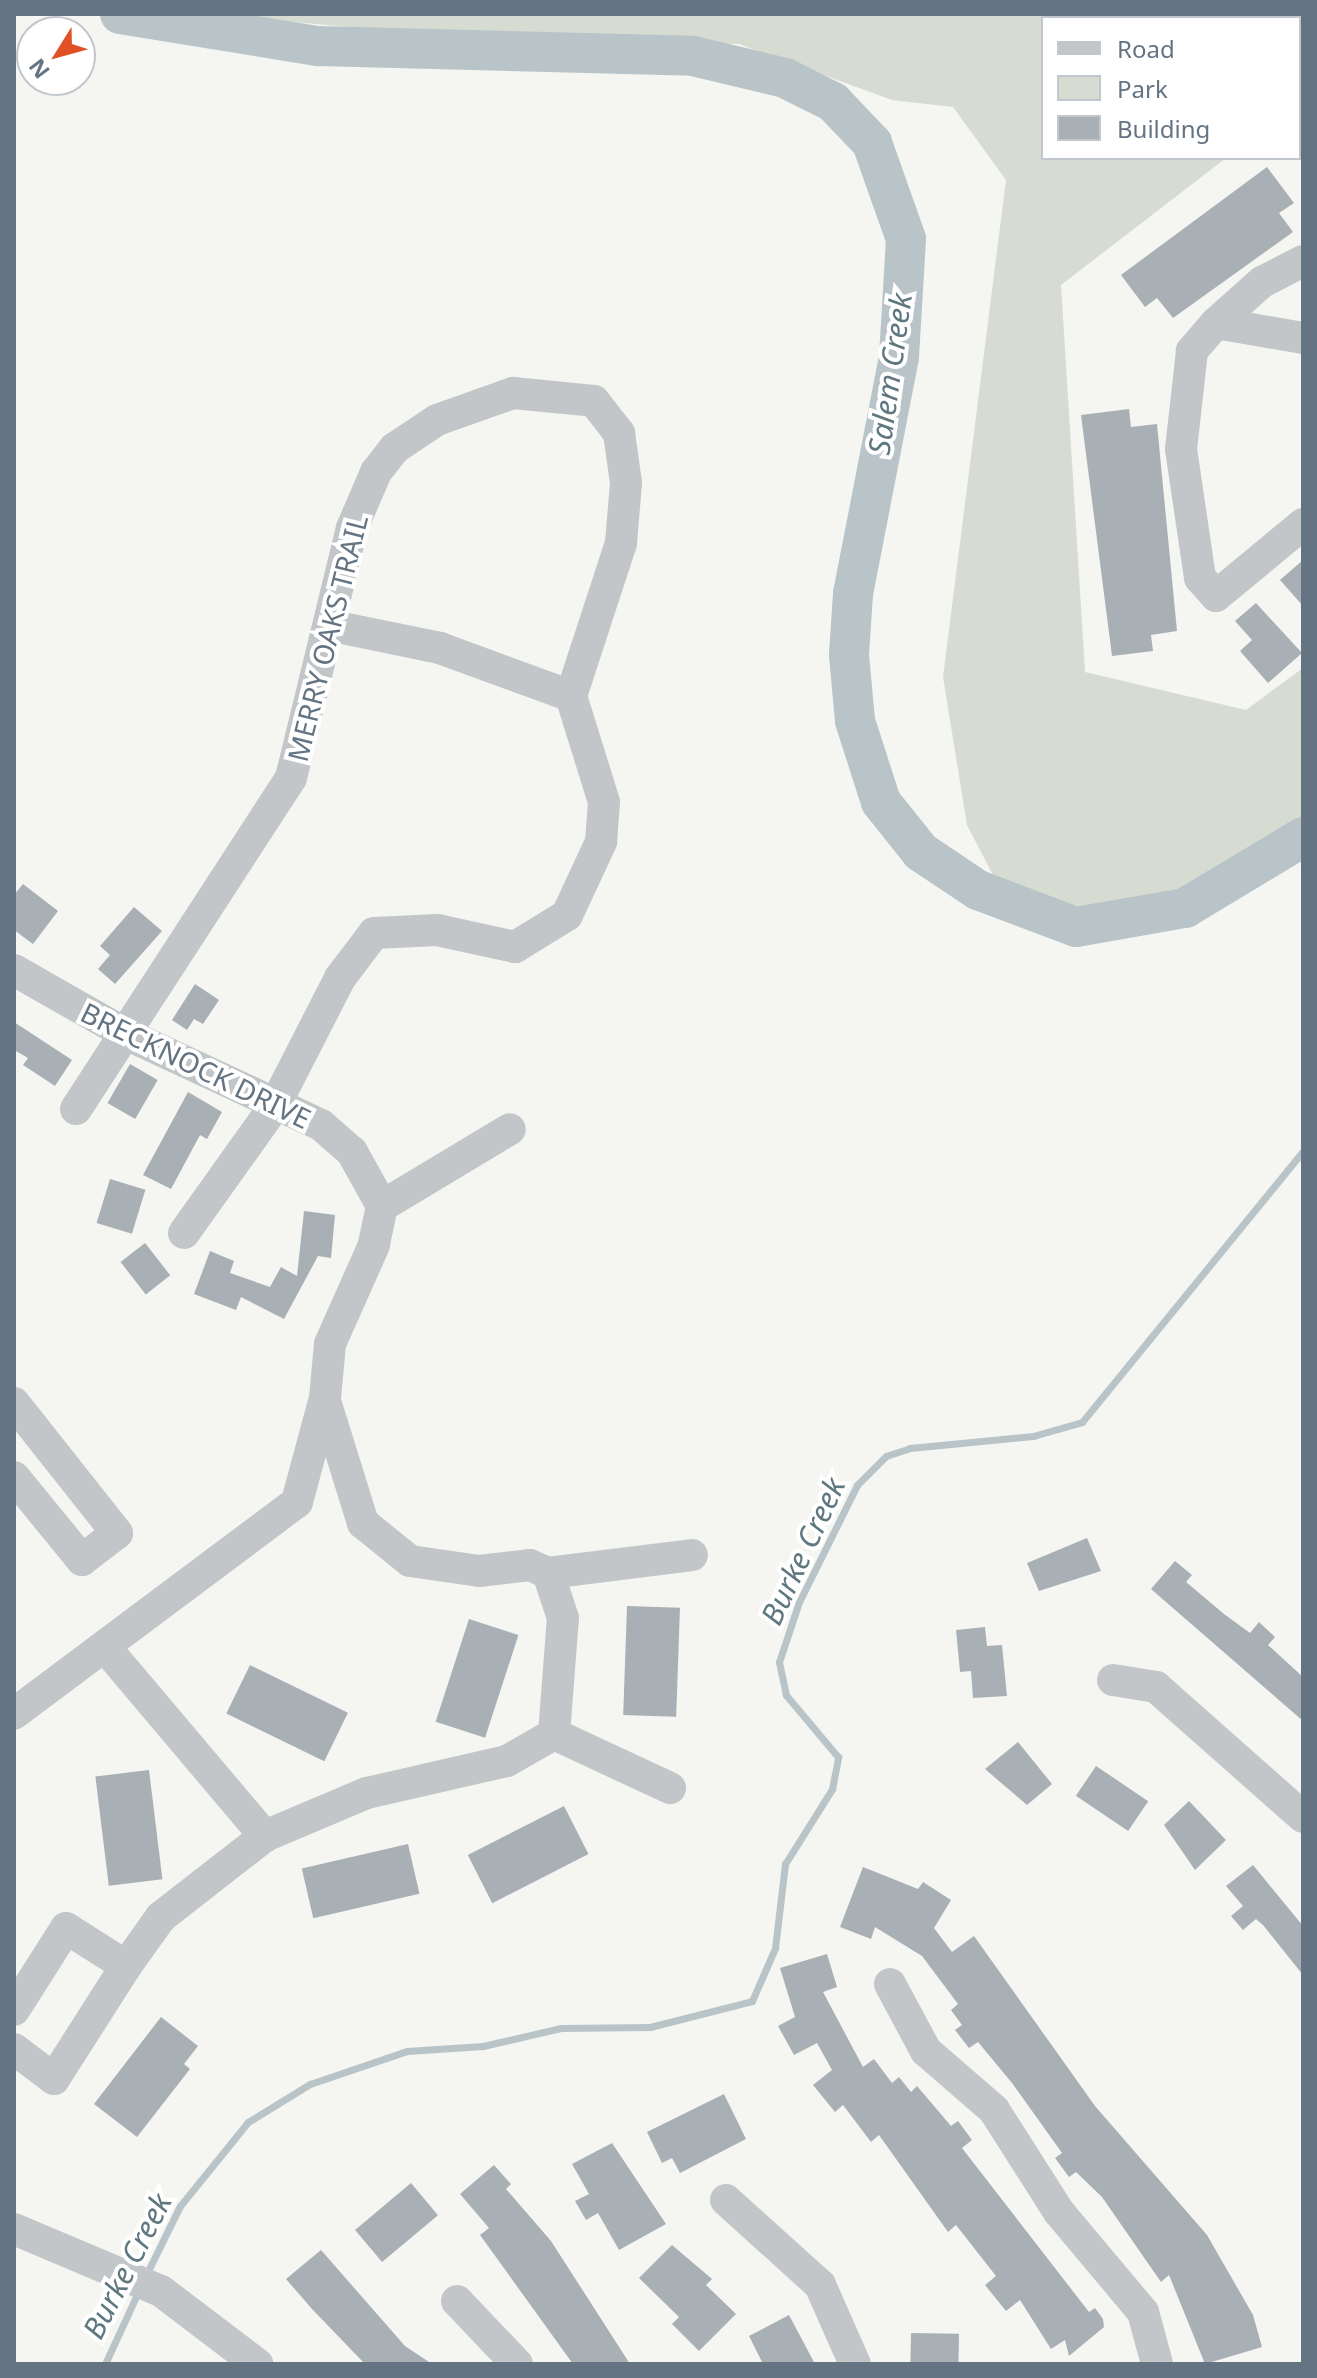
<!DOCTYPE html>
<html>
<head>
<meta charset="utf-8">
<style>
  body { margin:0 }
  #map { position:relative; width:1317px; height:2378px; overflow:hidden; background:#f5f5f1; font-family:"Noto Sans",sans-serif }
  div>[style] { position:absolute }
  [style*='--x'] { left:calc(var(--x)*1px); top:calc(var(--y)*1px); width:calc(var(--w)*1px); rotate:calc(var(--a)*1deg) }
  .green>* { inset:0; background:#d6dcd2 }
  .stream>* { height:7px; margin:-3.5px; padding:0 3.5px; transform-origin:3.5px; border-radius:3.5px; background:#b9c4c8 }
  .river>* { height:40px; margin:-20px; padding:0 20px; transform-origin:20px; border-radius:20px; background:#b9c4c8 }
  .building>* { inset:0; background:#a8b0b6; transform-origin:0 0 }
  .minor>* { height:32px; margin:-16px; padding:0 16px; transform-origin:16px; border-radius:16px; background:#c2c6c9 }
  span { translate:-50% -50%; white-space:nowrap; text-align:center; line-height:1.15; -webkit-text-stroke:8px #fff; paint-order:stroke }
  .street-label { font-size:28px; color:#647482 }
  .water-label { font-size:30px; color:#5f777f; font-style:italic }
  .frame { position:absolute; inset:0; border:16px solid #647482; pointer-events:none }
  .legend { position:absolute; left:1041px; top:16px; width:260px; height:144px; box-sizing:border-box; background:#fff; border:2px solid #c1c7cd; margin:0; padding:10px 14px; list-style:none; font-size:24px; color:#647482 }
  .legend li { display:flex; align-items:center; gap:16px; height:40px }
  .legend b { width:40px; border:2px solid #c1c7cd }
  .north { position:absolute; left:16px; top:16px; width:80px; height:80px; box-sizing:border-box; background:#fff; border:2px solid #c1c7cd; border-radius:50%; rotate:233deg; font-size:22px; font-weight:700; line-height:32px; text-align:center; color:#647482 }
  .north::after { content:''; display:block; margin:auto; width:28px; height:36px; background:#e05226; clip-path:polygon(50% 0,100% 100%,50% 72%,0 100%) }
</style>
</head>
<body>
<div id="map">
  <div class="green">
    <div style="clip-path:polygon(204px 14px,1303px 14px,1299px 100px,1299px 18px,1043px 18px,1043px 158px,1226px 158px,1061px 285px,1085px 672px,1246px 710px,1303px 668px,1303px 818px,1220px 871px,1136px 909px,1064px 913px,996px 881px,967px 825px,943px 677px,1006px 180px,953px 107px,892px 100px,739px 44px,450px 36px)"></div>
  </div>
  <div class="stream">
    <div style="--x:146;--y:2275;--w:77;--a:-63.8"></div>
    <div style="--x:180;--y:2206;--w:108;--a:-51"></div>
    <div style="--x:248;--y:2122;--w:73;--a:-31.5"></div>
    <div style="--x:310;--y:2084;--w:102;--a:-18.8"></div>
    <div style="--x:407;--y:2051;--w:76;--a:-3.8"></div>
    <div style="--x:483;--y:2046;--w:80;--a:-13"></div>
    <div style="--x:561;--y:2028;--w:89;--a:-0.6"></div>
    <div style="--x:650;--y:2027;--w:105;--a:-14.3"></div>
    <div style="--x:752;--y:2001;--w:58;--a:-66.5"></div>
    <div style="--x:775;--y:1948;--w:85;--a:-83.2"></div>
    <div style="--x:785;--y:1864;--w:89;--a:-57.9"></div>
    <div style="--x:832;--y:1789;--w:33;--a:-79"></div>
    <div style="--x:838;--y:1757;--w:81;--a:-130"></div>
    <div style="--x:786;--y:1695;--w:34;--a:-102"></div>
    <div style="--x:779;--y:1662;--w:63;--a:-71.6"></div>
    <div style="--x:799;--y:1602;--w:131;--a:-63.6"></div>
    <div style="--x:857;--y:1485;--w:41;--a:-45"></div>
    <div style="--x:886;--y:1456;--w:25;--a:-18"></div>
    <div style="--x:910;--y:1448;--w:124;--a:-5.6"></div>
    <div style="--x:1033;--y:1436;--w:51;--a:-15.9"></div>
    <div style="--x:1082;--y:1422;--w:350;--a:-50.8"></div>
    <div style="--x:105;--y:2364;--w:81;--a:-65.3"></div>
  </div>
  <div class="river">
    <div style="--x:120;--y:14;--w:201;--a:9.2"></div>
    <div style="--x:318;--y:46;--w:375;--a:1.5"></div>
    <div style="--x:693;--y:56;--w:95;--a:13.4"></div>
    <div style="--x:785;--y:78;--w:54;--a:26.6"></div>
    <div style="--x:833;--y:102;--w:57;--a:46.4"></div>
    <div style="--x:872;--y:143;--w:102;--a:70.5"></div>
    <div style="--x:906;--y:239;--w:118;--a:93.4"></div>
    <div style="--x:899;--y:357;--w:241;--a:101"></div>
    <div style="--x:853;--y:594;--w:61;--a:93.8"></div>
    <div style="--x:849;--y:655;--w:66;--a:84.8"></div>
    <div style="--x:855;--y:721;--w:85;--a:72.2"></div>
    <div style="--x:881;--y:802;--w:64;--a:51.3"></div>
    <div style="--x:921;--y:852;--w:69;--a:33.7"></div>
    <div style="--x:978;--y:890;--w:105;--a:20.7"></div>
    <div style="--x:1076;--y:927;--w:111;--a:-9.9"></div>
    <div style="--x:1185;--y:908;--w:138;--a:-31"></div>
  </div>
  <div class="building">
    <div style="clip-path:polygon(1267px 167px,1294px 203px,1279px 213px,1293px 232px,1173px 318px,1157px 298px,1145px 307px,1121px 275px)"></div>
    <div style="clip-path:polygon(1129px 409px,1131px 427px,1157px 424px,1177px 631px,1151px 635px,1153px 651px,1112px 656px,1081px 415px)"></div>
    <div style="clip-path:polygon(1303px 560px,1303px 606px,1280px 580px)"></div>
    <div style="clip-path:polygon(1256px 603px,1302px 653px,1268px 683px,1240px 651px,1252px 640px,1235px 621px)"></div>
    <div style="clip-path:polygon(23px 884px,58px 911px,33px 944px,14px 930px,14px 895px)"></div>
    <div style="clip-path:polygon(134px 907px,162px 931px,115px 984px,98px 969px,110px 955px,100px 946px)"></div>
    <div style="clip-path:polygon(195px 984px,219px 1000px,203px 1024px,194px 1019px,187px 1030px,172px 1020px)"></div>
    <div style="clip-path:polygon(14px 1022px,72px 1060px,55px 1086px,23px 1065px,28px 1058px,14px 1050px)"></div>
    <div style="left:130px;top:1064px;width:32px;height:45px;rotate:30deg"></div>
    <div style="clip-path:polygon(188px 1092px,222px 1112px,207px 1139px,200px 1135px,171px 1189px,143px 1175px)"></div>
    <div style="left:110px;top:1179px;width:37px;height:46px;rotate:17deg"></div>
    <div style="clip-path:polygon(304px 1211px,335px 1215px,331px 1258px,318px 1256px,284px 1319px,241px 1297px,236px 1310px,194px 1294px,210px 1251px,234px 1261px,230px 1273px,270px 1287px,281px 1267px,297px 1276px)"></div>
    <div style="left:145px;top:1243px;width:41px;height:31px;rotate:52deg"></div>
    <div style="clip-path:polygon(1087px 1538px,1101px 1571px,1039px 1591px,1027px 1563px)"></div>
    <div style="clip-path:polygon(1175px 1561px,1192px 1575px,1186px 1582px,1224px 1614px,1250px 1633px,1259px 1622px,1275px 1637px,1268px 1645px,1303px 1677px,1303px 1721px,1151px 1589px)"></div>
    <div style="left:627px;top:1606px;width:53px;height:109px;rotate:2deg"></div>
    <div style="left:469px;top:1619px;width:52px;height:108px;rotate:18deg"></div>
    <div style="clip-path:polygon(985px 1627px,987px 1646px,1002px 1645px,1007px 1696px,973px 1698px,971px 1671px,960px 1672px,956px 1630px)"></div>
    <div style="left:250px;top:1665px;width:109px;height:54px;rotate:26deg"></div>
    <div style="clip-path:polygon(1018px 1742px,1052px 1784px,1027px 1805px,985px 1769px)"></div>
    <div style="left:1096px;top:1766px;width:63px;height:36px;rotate:34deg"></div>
    <div style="left:149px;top:1770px;width:110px;height:54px;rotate:83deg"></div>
    <div style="clip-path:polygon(1189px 1801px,1226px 1840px,1195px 1870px,1164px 1825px)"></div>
    <div style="left:564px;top:1806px;width:54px;height:108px;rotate:63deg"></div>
    <div style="left:408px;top:1844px;width:51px;height:109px;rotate:77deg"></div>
    <div style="clip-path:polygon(1253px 1865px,1303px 1926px,1303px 1975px,1263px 1925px,1256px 1919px,1243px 1930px,1231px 1916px,1243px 1906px,1226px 1886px)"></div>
    <div style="clip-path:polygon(863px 1867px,918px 1889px,923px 1882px,951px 1900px,934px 1928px,952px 1952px,974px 1936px,1095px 2106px,1207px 2235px,1253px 2315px,1262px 2347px,1205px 2364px,1169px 2275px,1161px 2282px,1102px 2197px,1076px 2172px,1069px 2177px,1055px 2158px,1062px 2153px,1012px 2083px,978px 2042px,969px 2048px,955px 2030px,962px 2025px,951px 2010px,958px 2004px,922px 1956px,875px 1927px,871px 1939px,840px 1927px)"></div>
    <div style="clip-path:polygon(827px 1954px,837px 1987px,823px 1992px,863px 2067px,874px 2059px,892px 2083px,899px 2077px,911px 2092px,917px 2086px,951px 2126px,958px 2121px,972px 2140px,962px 2148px,1089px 2312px,1095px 2308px,1103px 2319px,1104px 2327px,1069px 2356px,1065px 2340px,1051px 2349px,1020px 2300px,1006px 2311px,985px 2285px,996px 2276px,956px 2225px,948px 2232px,879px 2135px,871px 2142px,843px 2105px,835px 2112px,813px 2085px,832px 2070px,817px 2043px,794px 2055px,778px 2026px,795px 2017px,780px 1968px)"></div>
    <div style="clip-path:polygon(161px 2017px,198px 2046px,184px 2064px,190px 2069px,137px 2137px,94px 2104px)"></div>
    <div style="clip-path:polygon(724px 2094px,746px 2139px,680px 2173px,672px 2158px,662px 2163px,647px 2132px)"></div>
    <div style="clip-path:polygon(612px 2143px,666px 2224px,619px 2250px,598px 2213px,586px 2220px,575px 2201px,589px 2194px,572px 2164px)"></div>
    <div style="clip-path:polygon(494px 2165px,511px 2184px,506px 2189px,551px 2241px,630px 2364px,573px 2364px,480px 2235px,489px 2228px,460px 2194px)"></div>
    <div style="left:411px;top:2183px;width:42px;height:73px;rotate:50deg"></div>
    <div style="clip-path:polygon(672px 2245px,712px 2279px,706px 2285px,736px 2314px,699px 2351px,672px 2324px,679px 2317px,639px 2278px)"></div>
    <div style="clip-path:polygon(321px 2250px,405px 2346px,432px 2364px,365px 2364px,312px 2309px,286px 2279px)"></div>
    <div style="clip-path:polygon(789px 2315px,815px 2364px,763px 2364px,749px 2336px)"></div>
    <div style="left:911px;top:2333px;width:48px;height:31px;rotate:1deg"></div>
  </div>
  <div class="minor">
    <div style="--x:1216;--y:323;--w:62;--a:-41.7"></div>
    <div style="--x:1262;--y:282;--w:46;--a:-27.1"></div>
    <div style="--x:1303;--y:338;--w:88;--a:-170.2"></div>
    <div style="--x:1216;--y:323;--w:37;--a:131"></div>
    <div style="--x:1192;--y:351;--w:99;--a:96.4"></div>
    <div style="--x:1181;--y:449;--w:130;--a:81.6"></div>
    <div style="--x:1200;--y:578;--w:24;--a:48"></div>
    <div style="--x:1216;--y:596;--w:113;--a:-39.6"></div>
    <div style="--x:14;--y:970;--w:131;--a:29.7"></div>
    <div style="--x:128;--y:1035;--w:213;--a:25"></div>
    <div style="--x:321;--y:1125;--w:41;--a:41.1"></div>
    <div style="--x:352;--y:1152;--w:62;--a:60.9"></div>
    <div style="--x:382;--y:1206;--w:40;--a:102"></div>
    <div style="--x:374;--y:1245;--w:108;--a:114"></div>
    <div style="--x:330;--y:1344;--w:54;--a:95.3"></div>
    <div style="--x:325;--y:1398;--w:108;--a:105.1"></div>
    <div style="--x:297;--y:1502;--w:354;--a:143.2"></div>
    <div style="--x:76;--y:1109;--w:395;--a:-57"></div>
    <div style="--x:291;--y:778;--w:257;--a:-76.3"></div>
    <div style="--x:352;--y:528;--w:61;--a:-66.8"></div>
    <div style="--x:376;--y:472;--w:31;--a:-52"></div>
    <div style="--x:395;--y:448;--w:50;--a:-33.7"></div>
    <div style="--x:437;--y:420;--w:81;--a:-19.6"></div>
    <div style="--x:513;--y:393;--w:81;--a:5.6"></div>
    <div style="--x:594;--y:401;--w:41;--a:52"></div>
    <div style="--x:619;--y:433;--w:50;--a:82"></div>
    <div style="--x:626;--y:483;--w:60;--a:94.8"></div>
    <div style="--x:621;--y:543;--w:161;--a:108.1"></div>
    <div style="--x:382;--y:1206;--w:149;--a:-31"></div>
    <div style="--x:184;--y:1233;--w:155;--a:-54.5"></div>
    <div style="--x:274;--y:1107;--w:145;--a:-62.9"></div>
    <div style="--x:340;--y:978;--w:56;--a:-52.9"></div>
    <div style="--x:374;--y:933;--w:63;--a:-2.7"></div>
    <div style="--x:437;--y:930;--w:80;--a:12.3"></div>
    <div style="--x:515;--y:947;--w:61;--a:-31.6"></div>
    <div style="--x:567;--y:915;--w:81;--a:-65"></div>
    <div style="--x:601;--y:842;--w:40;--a:-85.7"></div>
    <div style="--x:604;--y:802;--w:111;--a:-107.3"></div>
    <div style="--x:571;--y:696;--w:140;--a:-159.9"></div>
    <div style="--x:440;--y:648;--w:109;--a:-168.4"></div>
    <div style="--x:325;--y:1401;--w:128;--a:72.7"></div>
    <div style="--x:363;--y:1523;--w:60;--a:39"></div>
    <div style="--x:410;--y:1561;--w:70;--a:8.2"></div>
    <div style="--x:479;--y:1571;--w:51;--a:-6.7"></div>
    <div style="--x:530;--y:1565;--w:20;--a:24"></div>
    <div style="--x:548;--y:1573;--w:145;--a:-7.1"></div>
    <div style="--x:14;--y:1403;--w:166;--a:51.6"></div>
    <div style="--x:117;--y:1533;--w:44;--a:142.4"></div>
    <div style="--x:82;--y:1560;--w:107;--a:-129.3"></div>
    <div style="--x:105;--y:1647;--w:248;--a:49.8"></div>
    <div style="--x:1113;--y:1680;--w:44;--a:9.2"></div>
    <div style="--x:1156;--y:1687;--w:196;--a:41.5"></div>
    <div style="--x:554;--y:1734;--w:128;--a:25"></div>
    <div style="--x:890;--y:1984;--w:76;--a:61.8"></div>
    <div style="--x:926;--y:2051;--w:90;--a:40.9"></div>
    <div style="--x:994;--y:2110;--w:121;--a:57.5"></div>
    <div style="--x:1059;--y:2212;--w:131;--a:50"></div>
    <div style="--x:1143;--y:2312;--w:54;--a:74.9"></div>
    <div style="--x:14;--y:2010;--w:97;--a:-57.6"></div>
    <div style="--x:66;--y:1928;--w:71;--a:32.3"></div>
    <div style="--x:126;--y:1966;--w:60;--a:-54.5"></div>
    <div style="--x:161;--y:1917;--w:132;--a:-37.9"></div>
    <div style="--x:265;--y:1836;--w:111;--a:-22.9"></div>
    <div style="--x:367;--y:1793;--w:144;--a:-12.9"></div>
    <div style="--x:507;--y:1761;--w:54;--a:-29.9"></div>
    <div style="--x:554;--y:1734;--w:116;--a:-85.6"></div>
    <div style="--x:563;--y:1618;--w:47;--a:-108.4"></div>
    <div style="--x:14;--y:2049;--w:50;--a:36.9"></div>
    <div style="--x:54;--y:2079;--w:134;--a:-57.5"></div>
    <div style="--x:726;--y:2200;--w:127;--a:42.1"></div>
    <div style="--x:820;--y:2285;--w:86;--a:66.1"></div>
    <div style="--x:14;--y:2229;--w:160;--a:22.9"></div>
    <div style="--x:161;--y:2291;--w:121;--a:37.2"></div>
    <div style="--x:457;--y:2301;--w:87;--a:46.4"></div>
  </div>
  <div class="street-label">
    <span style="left:327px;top:638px;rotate:-76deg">MERRY OAKS TRAIL</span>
    <span style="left:196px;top:1065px;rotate:26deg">BRECKNOCK DRIVE</span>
  </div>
  <div class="water-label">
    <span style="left:890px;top:374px;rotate:-82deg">Salem Creek</span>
    <span style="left:803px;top:1551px;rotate:-65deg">Burke Creek</span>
    <span style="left:127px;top:2266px;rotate:-63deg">Burke Creek</span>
  </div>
  <div class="frame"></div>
  <ul class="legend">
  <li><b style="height:10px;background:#c2c6c9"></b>Road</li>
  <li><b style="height:22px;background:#d6dcd2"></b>Park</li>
  <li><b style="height:22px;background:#a8b0b6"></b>Building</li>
  </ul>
  <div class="north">N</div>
</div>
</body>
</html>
